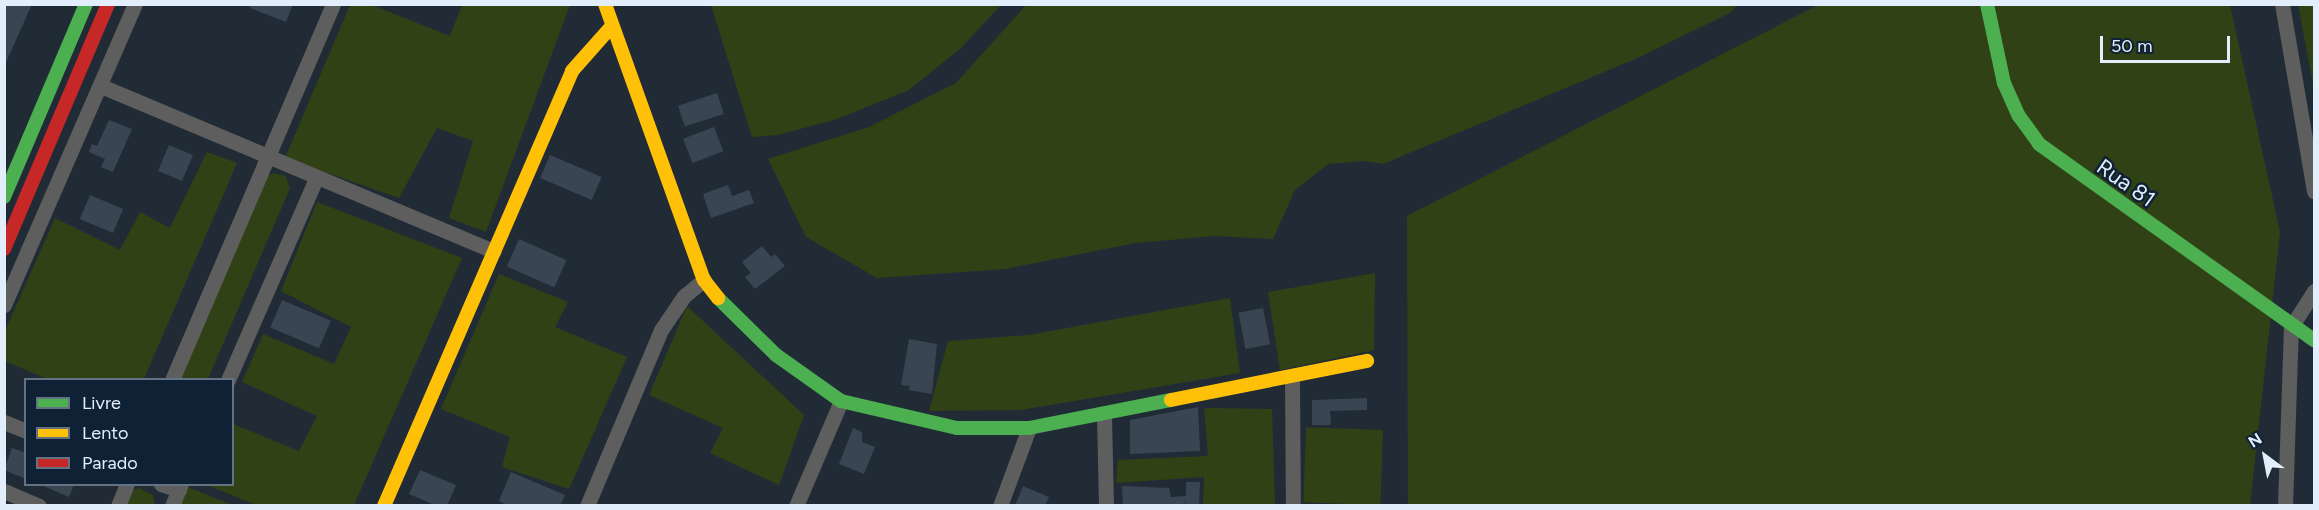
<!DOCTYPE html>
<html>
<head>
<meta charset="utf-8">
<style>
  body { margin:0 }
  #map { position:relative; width:2319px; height:510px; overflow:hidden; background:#202b36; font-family:Figtree,sans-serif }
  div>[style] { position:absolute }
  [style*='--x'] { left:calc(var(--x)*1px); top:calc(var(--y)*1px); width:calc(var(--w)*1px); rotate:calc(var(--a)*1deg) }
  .green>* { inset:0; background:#304215; transform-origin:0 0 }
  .building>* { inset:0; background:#394553; transform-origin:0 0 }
  .street>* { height:15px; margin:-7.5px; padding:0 7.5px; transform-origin:7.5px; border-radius:7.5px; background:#5d5e5d }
  .fast>* { height:14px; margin:-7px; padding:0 7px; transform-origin:7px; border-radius:7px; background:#4caf50 }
  .slow>* { height:14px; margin:-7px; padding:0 7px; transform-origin:7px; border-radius:7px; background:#ffc107 }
  .jam>* { height:14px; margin:-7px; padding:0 7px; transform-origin:7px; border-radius:7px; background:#c62828 }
  span { translate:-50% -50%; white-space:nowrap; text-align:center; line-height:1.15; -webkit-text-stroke:5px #0f2134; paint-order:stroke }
  .street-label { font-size:22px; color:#e2eefb }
  .frame { position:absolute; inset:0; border:6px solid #e2eefb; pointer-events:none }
  .legend { position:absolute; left:24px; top:378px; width:210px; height:108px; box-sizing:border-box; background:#0f2134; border:2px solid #637384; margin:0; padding:8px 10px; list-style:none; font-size:18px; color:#e2eefb }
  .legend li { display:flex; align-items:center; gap:12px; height:30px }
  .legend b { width:30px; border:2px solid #637384 }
  .north { position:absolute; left:2235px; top:426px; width:60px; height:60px; -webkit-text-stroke:4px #0f2134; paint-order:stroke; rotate:328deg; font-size:16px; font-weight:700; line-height:24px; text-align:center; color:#e2eefb }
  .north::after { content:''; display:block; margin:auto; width:21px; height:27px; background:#e2eefb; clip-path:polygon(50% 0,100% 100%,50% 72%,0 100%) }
  .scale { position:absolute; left:2100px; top:36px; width:130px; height:27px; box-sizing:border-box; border:3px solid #e2eefb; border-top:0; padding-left:8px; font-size:18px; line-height:21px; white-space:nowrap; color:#e2eefb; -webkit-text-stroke:4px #0f2134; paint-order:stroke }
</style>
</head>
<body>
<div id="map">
  <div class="green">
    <div style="clip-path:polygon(1027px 4px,1737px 4px,1737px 5px,1730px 13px,1633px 60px,1383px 164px,1364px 161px,1328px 164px,1295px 190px,1273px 239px,1215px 236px,1135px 243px,1005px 269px,877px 278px,806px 237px,768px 159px,869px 127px,956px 83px)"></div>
    <div style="clip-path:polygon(350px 5px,372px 5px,450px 36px,462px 5px,570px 5px,486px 232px,449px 218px,473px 141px,437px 128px,399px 198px,285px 158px)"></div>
    <div style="clip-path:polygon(711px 5px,711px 4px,1001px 5px,961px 48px,909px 90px,837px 119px,778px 135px,752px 137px)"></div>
    <div style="clip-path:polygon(1818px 5px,2230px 5px,2280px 232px,2250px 505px,1408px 505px,1407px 216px)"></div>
    <div style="clip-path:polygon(2298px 5px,2314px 5px,2314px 89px)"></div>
    <div style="clip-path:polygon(207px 152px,237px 163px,144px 379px,47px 379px,5px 361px,5px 331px,55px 218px,120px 250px,140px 212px,170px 228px)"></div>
    <div style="clip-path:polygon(273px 173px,286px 176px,290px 188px,208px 379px,179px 380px,266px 177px)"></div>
    <div style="clip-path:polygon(317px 202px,462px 258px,354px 505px,256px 505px,207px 485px,232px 484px,233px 424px,299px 451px,317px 416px,242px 382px,263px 334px,334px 364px,351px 327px,281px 291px)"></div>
    <div style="clip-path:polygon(1375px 273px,1374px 350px,1280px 370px,1268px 292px)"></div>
    <div style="clip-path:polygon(499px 274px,568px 302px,555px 327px,627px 357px,569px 489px,502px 467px,510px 437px,441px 409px)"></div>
    <div style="clip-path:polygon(1230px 298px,1240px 373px,1021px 410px,929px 411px,948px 341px,1029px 335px)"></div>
    <div style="clip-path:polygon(687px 306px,804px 415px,779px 485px,710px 453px,723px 428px,649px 395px)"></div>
    <div style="clip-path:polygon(1204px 408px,1272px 409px,1275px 505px,1203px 505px,1204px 477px,1116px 483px,1118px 460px,1208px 456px)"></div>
    <div style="left:1383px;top:430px;width:75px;height:77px;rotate:92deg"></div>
    <div style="clip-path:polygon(188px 487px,232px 505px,178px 506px)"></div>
    <div style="clip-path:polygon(139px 488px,153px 495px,155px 506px,124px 506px,130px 492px)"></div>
  </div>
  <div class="building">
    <div style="clip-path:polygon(4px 4px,32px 4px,4px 67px)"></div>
    <div style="clip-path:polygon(251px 4px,293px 4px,286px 22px,250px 8px)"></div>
    <div style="left:717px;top:93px;width:22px;height:41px;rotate:72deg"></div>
    <div style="clip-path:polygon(109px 120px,132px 129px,113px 172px,101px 167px,105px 159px,89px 152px,92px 144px,97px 146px)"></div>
    <div style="left:714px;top:127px;width:26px;height:33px;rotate:69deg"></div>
    <div style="left:169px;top:145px;width:26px;height:28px;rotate:23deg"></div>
    <div style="left:550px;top:155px;width:56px;height:25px;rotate:23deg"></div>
    <div style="clip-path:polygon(728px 185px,732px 196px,749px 190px,754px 203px,711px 218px,703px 194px)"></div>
    <div style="left:90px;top:195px;width:36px;height:26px;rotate:23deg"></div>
    <div style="left:519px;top:239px;width:52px;height:30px;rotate:24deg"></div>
    <div style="clip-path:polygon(762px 246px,771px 257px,775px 254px,785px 266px,755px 289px,745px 277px,751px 273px,742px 262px)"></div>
    <div style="left:282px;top:300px;width:53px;height:30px;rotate:23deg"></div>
    <div style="left:1263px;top:308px;width:37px;height:25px;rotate:79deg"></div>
    <div style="clip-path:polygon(909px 339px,937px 344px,932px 394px,909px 390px,910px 386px,901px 385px)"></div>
    <div style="clip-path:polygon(1367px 398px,1367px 410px,1330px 411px,1331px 425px,1312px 425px,1312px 400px)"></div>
    <div style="clip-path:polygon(1198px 407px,1200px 451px,1130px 454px,1130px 420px)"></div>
    <div style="clip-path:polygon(853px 428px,862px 432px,862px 442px,875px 447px,864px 474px,839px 464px)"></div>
    <div style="clip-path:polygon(12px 448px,26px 453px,26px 479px,4px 470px)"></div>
    <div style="clip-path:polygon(420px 470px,456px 485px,447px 506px,437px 506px,409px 494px)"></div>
    <div style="clip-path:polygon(511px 472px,565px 495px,560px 506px,509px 506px,499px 501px)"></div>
    <div style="clip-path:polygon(1186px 482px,1200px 482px,1199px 506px,1186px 506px,1186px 498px,1185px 506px,1123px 506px,1122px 486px,1169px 488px,1171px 497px,1186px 496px)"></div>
    <div style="clip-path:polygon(39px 484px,74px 484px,69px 497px)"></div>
    <div style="clip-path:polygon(1023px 486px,1049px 497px,1045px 506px,1015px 506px)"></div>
  </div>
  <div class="street">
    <div style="--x:2282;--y:4;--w:190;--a:80.3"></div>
    <div style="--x:101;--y:86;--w:426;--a:22.8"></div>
    <div style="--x:4;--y:305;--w:328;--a:-66.5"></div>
    <div style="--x:1292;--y:378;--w:128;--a:89.6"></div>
    <div style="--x:172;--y:380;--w:409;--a:-66.8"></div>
    <div style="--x:228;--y:380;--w:219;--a:-66.4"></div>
    <div style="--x:1104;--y:416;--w:90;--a:88.7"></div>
    <div style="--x:4;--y:422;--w:24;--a:22"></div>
    <div style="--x:161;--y:484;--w:19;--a:18"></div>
    <div style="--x:4;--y:491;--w:38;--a:23"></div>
    <div style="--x:118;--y:506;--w:24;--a:-68"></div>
    <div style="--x:172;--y:506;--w:24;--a:-68"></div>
    <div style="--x:587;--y:506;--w:191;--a:-67.2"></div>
    <div style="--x:661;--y:330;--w:41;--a:-55.9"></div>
    <div style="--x:684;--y:296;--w:26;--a:-39"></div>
    <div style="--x:796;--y:506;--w:114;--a:-66.8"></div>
    <div style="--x:1000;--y:506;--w:83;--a:-69.6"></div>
    <div style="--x:2285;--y:506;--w:179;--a:-88.1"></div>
    <div style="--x:2291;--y:327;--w:43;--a:-57.4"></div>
  </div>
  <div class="fast">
    <div style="--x:1987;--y:4;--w:81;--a:77.9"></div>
    <div style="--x:2004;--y:83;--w:36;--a:66"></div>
    <div style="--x:2019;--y:116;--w:34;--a:54"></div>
    <div style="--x:2039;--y:144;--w:338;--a:35.5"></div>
    <div style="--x:4;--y:197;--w:210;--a:-67"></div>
    <div style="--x:718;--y:298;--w:81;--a:44.5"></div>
    <div style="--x:776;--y:355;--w:80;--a:35.3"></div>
    <div style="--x:841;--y:401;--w:119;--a:13.1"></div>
    <div style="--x:957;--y:428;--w:72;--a:0"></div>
    <div style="--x:1029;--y:428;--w:145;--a:-11.2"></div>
  </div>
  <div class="slow">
    <div style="--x:605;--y:4;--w:293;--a:70.3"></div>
    <div style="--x:704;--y:280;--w:23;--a:52"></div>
    <div style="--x:1171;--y:400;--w:200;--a:-11.3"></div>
    <div style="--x:384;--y:506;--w:474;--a:-66.6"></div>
    <div style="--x:572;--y:71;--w:60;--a:-48.4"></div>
  </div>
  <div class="jam">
    <div style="--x:4;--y:249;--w:266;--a:-67"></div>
  </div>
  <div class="street-label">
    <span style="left:2126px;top:183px;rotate:35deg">Rua 81</span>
  </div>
  <div class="frame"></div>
  <ul class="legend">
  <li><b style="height:8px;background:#4caf50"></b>Livre</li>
  <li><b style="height:8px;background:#ffc107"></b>Lento</li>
  <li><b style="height:8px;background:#c62828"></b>Parado</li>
  </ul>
  <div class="north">N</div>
  <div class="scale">50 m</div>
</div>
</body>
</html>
